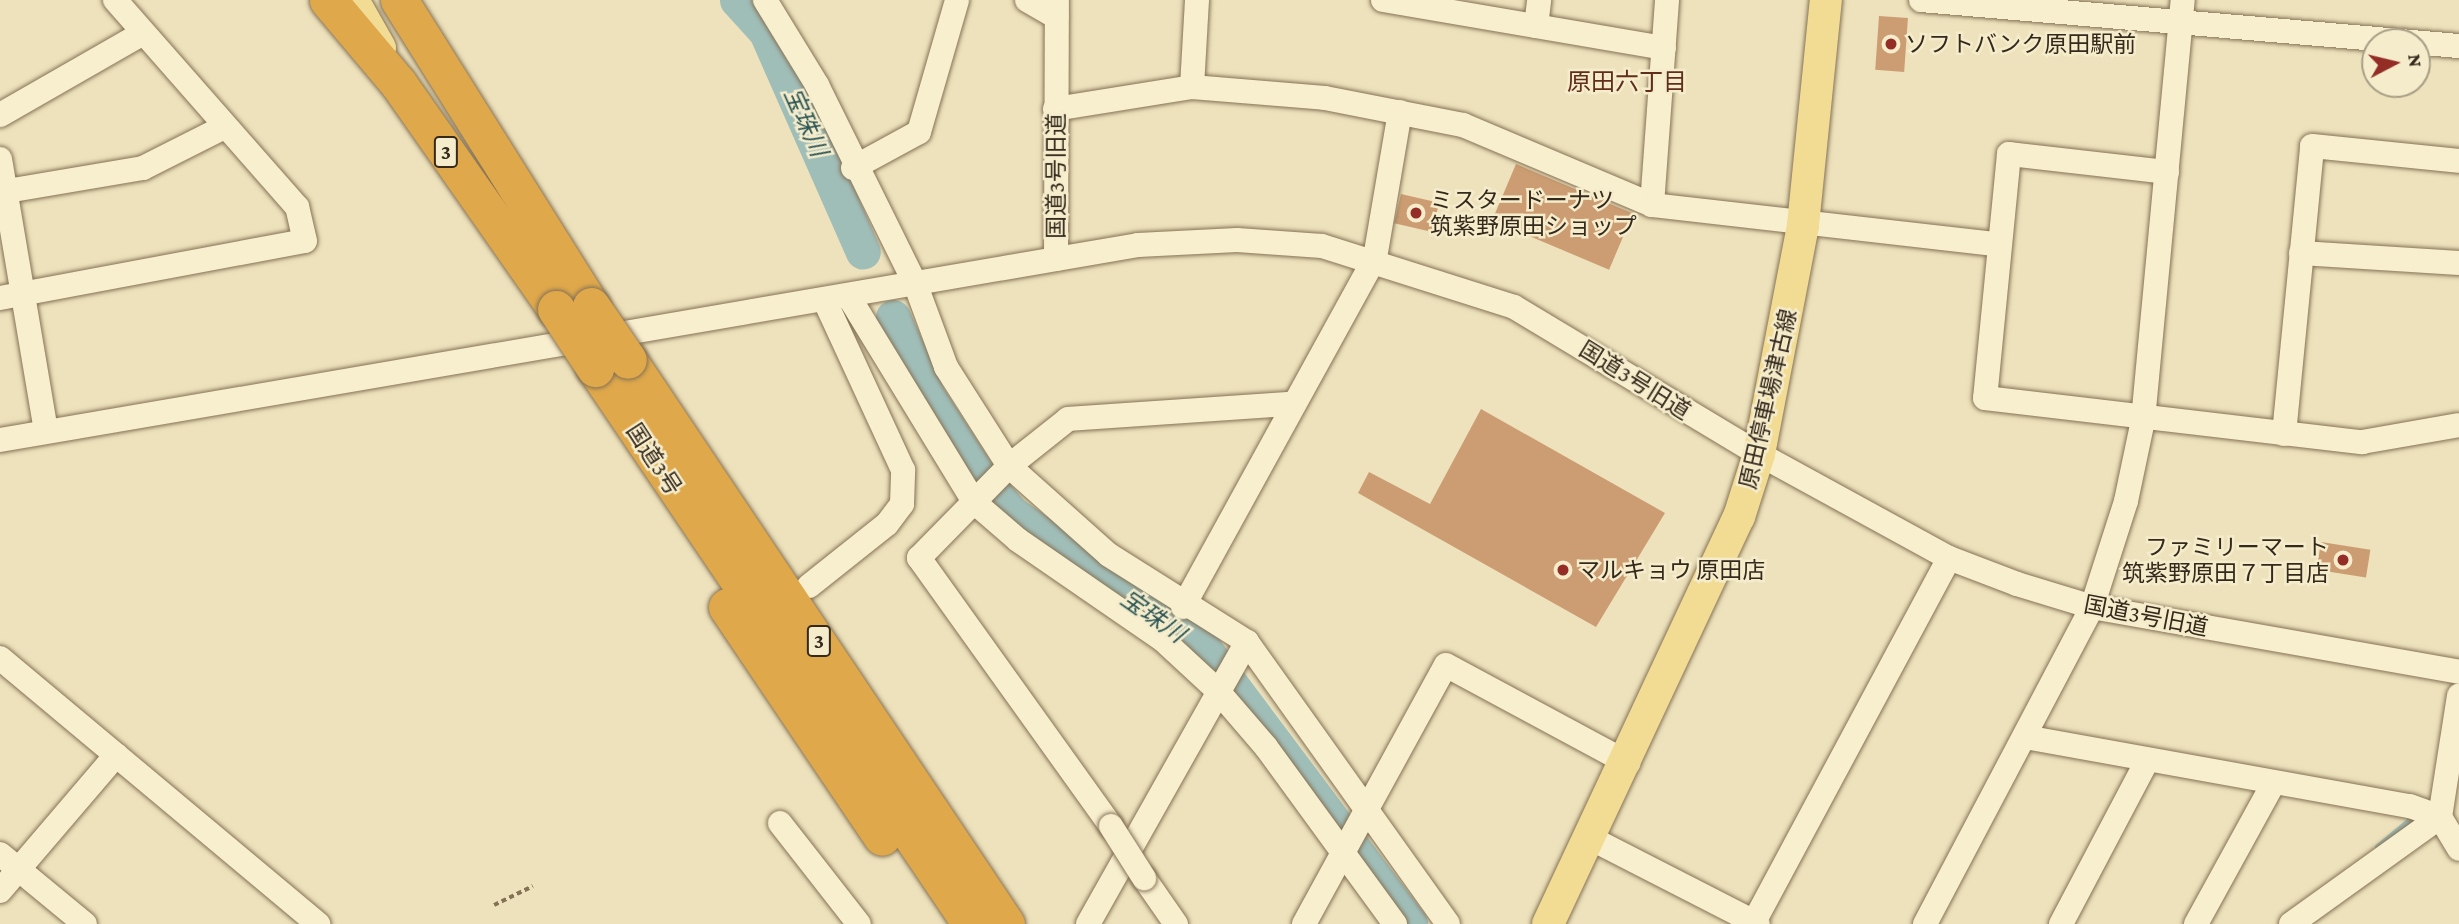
<!DOCTYPE html>
<html>
<head>
<meta charset="utf-8">
<style>
  body { margin:0 }
  #map { position:relative; width:2459px; height:924px; overflow:hidden; background:#ede2bc; font-family:"Crimson Pro","Noto Sans JP",serif }
  div>[style] { position:absolute }
  [style*='--x'] { left:calc(var(--x)*1px); top:calc(var(--y)*1px); width:calc(var(--w)*1px); rotate:calc(var(--a)*1deg) }
  .stream>* { height:6px; margin:-3px; padding:0 3px; transform-origin:3px; border-radius:3px; background:#a0beb8 }
  .river>* { height:35px; margin:-17.5px; padding:0 17.5px; transform-origin:17.5px; border-radius:17.5px; background:#a0beb8 }
  .building>* { inset:0; background:#cc9d72; transform-origin:0 0 }
  .path>* { height:3.5px; margin-top:-1.75px; transform-origin:0; background:repeating-linear-gradient(90deg,#857256 0 5px,transparent 0 8.5px) }
  .roads { filter:drop-shadow(0 0 2px #857256) drop-shadow(0 0 2px #857256) }
  .minor>* { height:24px; margin:-12px; padding:0 12px; transform-origin:12px; border-radius:12px; background:#f8efcf }
  .major>* { height:32px; margin:-16px; padding:0 16px; transform-origin:16px; border-radius:16px; background:#f2db93 }
  .highway>* { height:37px; margin:-18.5px; padding:0 18.5px; transform-origin:18.5px; border-radius:18.5px; background:#dfa84b }
  .bridges { filter:drop-shadow(0 0 2px #857256) drop-shadow(0 0 2px #857256) }
  .minor-bridge>* { height:24px; margin:-12px; padding:0 12px; transform-origin:12px; border-radius:12px; background:#f8efcf }
  .highway-bridge>* { height:37px; margin:-18.5px; padding:0 18.5px; transform-origin:18.5px; border-radius:18.5px; background:#dfa84b }
  .dots>* { width:19px; height:19px; translate:-50% -50%; box-sizing:border-box; border:4px solid #f5eccc; border-radius:50% }
  span { translate:-50% -50%; white-space:nowrap; text-align:center; line-height:1.15; -webkit-text-stroke:5px #f5eccc; paint-order:stroke }
  .shield-label span { padding:2px 5px; background:#f5eccc; border:2px solid; border-radius:5px; -webkit-text-stroke-width:0 }
  .shield-label { font-size:21px; color:#34291b; font-weight:700 }
  .poi-label { font-size:23px; color:#34291b }
  .left { translate:0 -50%; text-align:left }
  .right { translate:-100% -50%; text-align:right }
  .street-label { font-size:23px; color:#34291b }
  .neighbourhood-label { font-size:24px; color:#602e1a }
  .water-label { font-size:24px; color:#2a5454; font-style:italic }
  .north { position:absolute; left:2361px; top:28px; width:70px; height:70px; box-sizing:border-box; background:#f5eccc; border:2px solid #a89e85; border-radius:50%; rotate:83deg; font-size:19px; font-weight:700; line-height:28px; text-align:center; color:#34291b }
  .north::after { content:''; display:block; margin:auto; width:24px; height:32px; background:#932d26; clip-path:polygon(50% 0,100% 100%,50% 72%,0 100%) }
</style>
</head>
<body>
<div id="map">
  <div class="stream">
    <div style="--x:2378;--y:847;--w:52;--a:-39.5"></div>
  </div>
  <div class="river">
    <div style="--x:737;--y:0;--w:43;--a:47.8"></div>
    <div style="--x:766;--y:32;--w:240;--a:66.2"></div>
    <div style="--x:893;--y:317;--w:85;--a:66.4"></div>
    <div style="--x:927;--y:395;--w:94;--a:57.2"></div>
    <div style="--x:978;--y:474;--w:52;--a:48.9"></div>
    <div style="--x:1012;--y:513;--w:238;--a:35.4"></div>
    <div style="--x:1206;--y:651;--w:341;--a:53.2"></div>
  </div>
  <div class="building">
    <div style="left:1879px;top:16px;width:29px;height:54px;rotate:4deg"></div>
    <div style="left:1516px;top:164px;width:127px;height:61px;rotate:23deg"></div>
    <div style="left:1401px;top:194px;width:39px;height:30px;rotate:13deg"></div>
    <div style="clip-path:polygon(1481px 409px,1665px 513px,1596px 627px,1358px 493px,1369px 472px,1430px 504px)"></div>
    <div style="left:2321px;top:542px;width:50px;height:28px;rotate:9deg"></div>
  </div>
  <div class="path">
    <div style="--x:494;--y:905;--w:43;--a:-26"></div>
  </div>
  <div class="roads">
    <div class="minor">
      <div style="--x:765;--y:0;--w:100;--a:58.5"></div>
      <div style="--x:817;--y:85;--w:221;--a:63.7"></div>
      <div style="--x:915;--y:283;--w:90;--a:69.7"></div>
      <div style="--x:946;--y:367;--w:117;--a:57.5"></div>
      <div style="--x:1009;--y:466;--w:134;--a:41.7"></div>
      <div style="--x:1109;--y:555;--w:163;--a:32.2"></div>
      <div style="--x:1247;--y:642;--w:346;--a:54.5"></div>
      <div style="--x:1027;--y:0;--w:34;--a:30"></div>
      <div style="--x:1383;--y:0;--w:285;--a:9.7"></div>
      <div style="--x:1921;--y:0;--w:540;--a:4.89"></div>
      <div style="--x:1536;--y:26;--w:26;--a:-83"></div>
      <div style="--x:1192;--y:87;--w:87;--a:-86.7"></div>
      <div style="--x:1055;--y:109;--w:139;--a:-9.1"></div>
      <div style="--x:1192;--y:87;--w:133;--a:4.7"></div>
      <div style="--x:1325;--y:98;--w:141;--a:11.1"></div>
      <div style="--x:1463;--y:125;--w:205;--a:22.9"></div>
      <div style="--x:1652;--y:205;--w:346;--a:6.5"></div>
      <div style="--x:0;--y:115;--w:165;--a:-29.8"></div>
      <div style="--x:0;--y:159;--w:276;--a:80.4"></div>
      <div style="--x:853;--y:168;--w:75;--a:-28.6"></div>
      <div style="--x:919;--y:132;--w:137;--a:-73.9"></div>
      <div style="--x:2167;--y:172;--w:159;--a:-173.5"></div>
      <div style="--x:2009;--y:154;--w:245;--a:95.6"></div>
      <div style="--x:1985;--y:398;--w:380;--a:6.7"></div>
      <div style="--x:2362;--y:442;--w:98;--a:-9.9"></div>
      <div style="--x:7;--y:191;--w:138;--a:-9.6"></div>
      <div style="--x:143;--y:168;--w:91;--a:-26.8"></div>
      <div style="--x:1652;--y:205;--w:206;--a:-85.8"></div>
      <div style="--x:2301;--y:253;--w:158;--a:3.6"></div>
      <div style="--x:1056;--y:259;--w:259;--a:-89.8"></div>
      <div style="--x:849;--y:297;--w:240;--a:58.6"></div>
      <div style="--x:974;--y:502;--w:58;--a:40.8"></div>
      <div style="--x:1018;--y:540;--w:176;--a:34.6"></div>
      <div style="--x:1163;--y:640;--w:74;--a:42.8"></div>
      <div style="--x:1217;--y:690;--w:75;--a:49.3"></div>
      <div style="--x:1266;--y:747;--w:219;--a:53.9"></div>
      <div style="--x:0;--y:298;--w:310;--a:-10.6"></div>
      <div style="--x:305;--y:241;--w:35;--a:-103"></div>
      <div style="--x:297;--y:207;--w:276;--a:-131.3"></div>
      <div style="--x:2284;--y:434;--w:289;--a:-84.4"></div>
      <div style="--x:2312;--y:146;--w:148;--a:5.8"></div>
      <div style="--x:0;--y:440;--w:1155;--a:-9.72"></div>
      <div style="--x:1138;--y:245;--w:99;--a:-2.9"></div>
      <div style="--x:1237;--y:240;--w:85;--a:4"></div>
      <div style="--x:1322;--y:246;--w:201;--a:17.6"></div>
      <div style="--x:1514;--y:307;--w:286;--a:31"></div>
      <div style="--x:1759;--y:454;--w:217;--a:28.7"></div>
      <div style="--x:1949;--y:558;--w:73;--a:20.9"></div>
      <div style="--x:2017;--y:584;--w:78;--a:17"></div>
      <div style="--x:2092;--y:607;--w:373;--a:10"></div>
      <div style="--x:809;--y:586;--w:100;--a:-38.5"></div>
      <div style="--x:887;--y:524;--w:25;--a:-53"></div>
      <div style="--x:902;--y:504;--w:34;--a:-88"></div>
      <div style="--x:903;--y:470;--w:188;--a:-114.8"></div>
      <div style="--x:1183;--y:607;--w:398;--a:-61.2"></div>
      <div style="--x:1375;--y:258;--w:148;--a:-80.3"></div>
      <div style="--x:0;--y:658;--w:415;--a:39.9"></div>
      <div style="--x:2025;--y:737;--w:391;--a:10.2"></div>
      <div style="--x:2410;--y:806;--w:32;--a:20"></div>
      <div style="--x:2440;--y:817;--w:37;--a:59"></div>
      <div style="--x:780;--y:823;--w:128;--a:52"></div>
      <div style="--x:1111;--y:826;--w:330;--a:-125.6"></div>
      <div style="--x:919;--y:558;--w:129;--a:-45.6"></div>
      <div style="--x:1009;--y:466;--w:75;--a:-38.5"></div>
      <div style="--x:1068;--y:419;--w:223;--a:-3.9"></div>
      <div style="--x:1592;--y:839;--w:186;--a:27.1"></div>
      <div style="--x:0;--y:854;--w:110;--a:39.5"></div>
      <div style="--x:1144;--y:878;--w:56;--a:55.2"></div>
      <div style="--x:0;--y:891;--w:179;--a:-49.5"></div>
      <div style="--x:1754;--y:922;--w:413;--a:-61.8"></div>
      <div style="--x:1088;--y:924;--w:324;--a:-60.6"></div>
      <div style="--x:1304;--y:924;--w:295;--a:-61.3"></div>
      <div style="--x:1446;--y:665;--w:207;--a:28.3"></div>
      <div style="--x:1925;--y:924;--w:358;--a:-62.2"></div>
      <div style="--x:2092;--y:607;--w:111;--a:-72.2"></div>
      <div style="--x:2126;--y:501;--w:83;--a:-78.1"></div>
      <div style="--x:2143;--y:420;--w:422;--a:-84.6"></div>
      <div style="--x:2061;--y:924;--w:184;--a:-62.2"></div>
      <div style="--x:2196;--y:924;--w:160;--a:-61.2"></div>
      <div style="--x:2291;--y:924;--w:183;--a:-35.7"></div>
      <div style="--x:2440;--y:817;--w:123;--a:-81.1"></div>
    </div>
    <div class="major">
      <div style="--x:353;--y:0;--w:55;--a:60.6"></div>
      <div style="--x:1548;--y:924;--w:450;--a:-64.9"></div>
      <div style="--x:1739;--y:517;--w:66;--a:-72.4"></div>
      <div style="--x:1759;--y:454;--w:233;--a:-79.1"></div>
      <div style="--x:1803;--y:225;--w:226;--a:-84.2"></div>
    </div>
    <div class="highway">
      <div style="--x:328;--y:0;--w:109;--a:49.9"></div>
      <div style="--x:398;--y:83;--w:276;--a:55"></div>
      <div style="--x:399;--y:0;--w:361;--a:57.9"></div>
      <div style="--x:628;--y:360;--w:679;--a:56.17"></div>
      <div style="--x:595;--y:368;--w:671;--a:55.93"></div>
      <div style="--x:727;--y:607;--w:277;--a:56"></div>
    </div>
  </div>
  <div class="bridges">
    <div class="minor-bridge">
      <div style="--x:1111;--y:826;--w:62;--a:57.6"></div>
    </div>
    <div class="highway-bridge">
      <div style="--x:591;--y:306;--w:65;--a:55.6"></div>
      <div style="--x:556;--y:309;--w:71;--a:56.5"></div>
    </div>
  </div>
  <div class="dots">
    <div style="left:1891px;top:44px;background:#932d26"></div>
    <div style="left:1416px;top:213px;background:#932d26"></div>
    <div style="left:2343px;top:560px;background:#932d26"></div>
    <div style="left:1563px;top:570px;background:#932d26"></div>
  </div>
  <div class="shield-label">
    <span style="left:446px;top:152px">3</span>
    <span style="left:819px;top:641px">3</span>
  </div>
  <div class="poi-label">
    <span class="left" style="left:1905px;top:44px">ソフトバンク原田駅前</span>
    <span class="left" style="left:1430px;top:213px">ミスタードーナツ<br>筑紫野原田ショップ</span>
    <span class="right" style="left:2329px;top:560px">ファミリーマート<br>筑紫野原田７丁目店</span>
    <span class="left" style="left:1577px;top:570px">マルキョウ 原田店</span>
  </div>
  <div class="street-label">
    <span style="left:1056px;top:176px;rotate:-90deg">国道3号旧道</span>
    <span style="left:1635px;top:380px;rotate:32deg">国道3号旧道</span>
    <span style="left:1768px;top:399px;rotate:-77deg">原田停車場津古線</span>
    <span style="left:654px;top:459px;rotate:57deg">国道3号</span>
    <span style="left:2146px;top:616px;rotate:11deg">国道3号旧道</span>
  </div>
  <div class="neighbourhood-label">
    <span style="left:1627px;top:82px">原田六丁目</span>
  </div>
  <div class="water-label">
    <span style="left:806px;top:122px;rotate:66deg">宝珠川</span>
    <span style="left:1153px;top:616px;rotate:35deg">宝珠川</span>
  </div>
  <div class="north">N</div>
</div>
</body>
</html>
